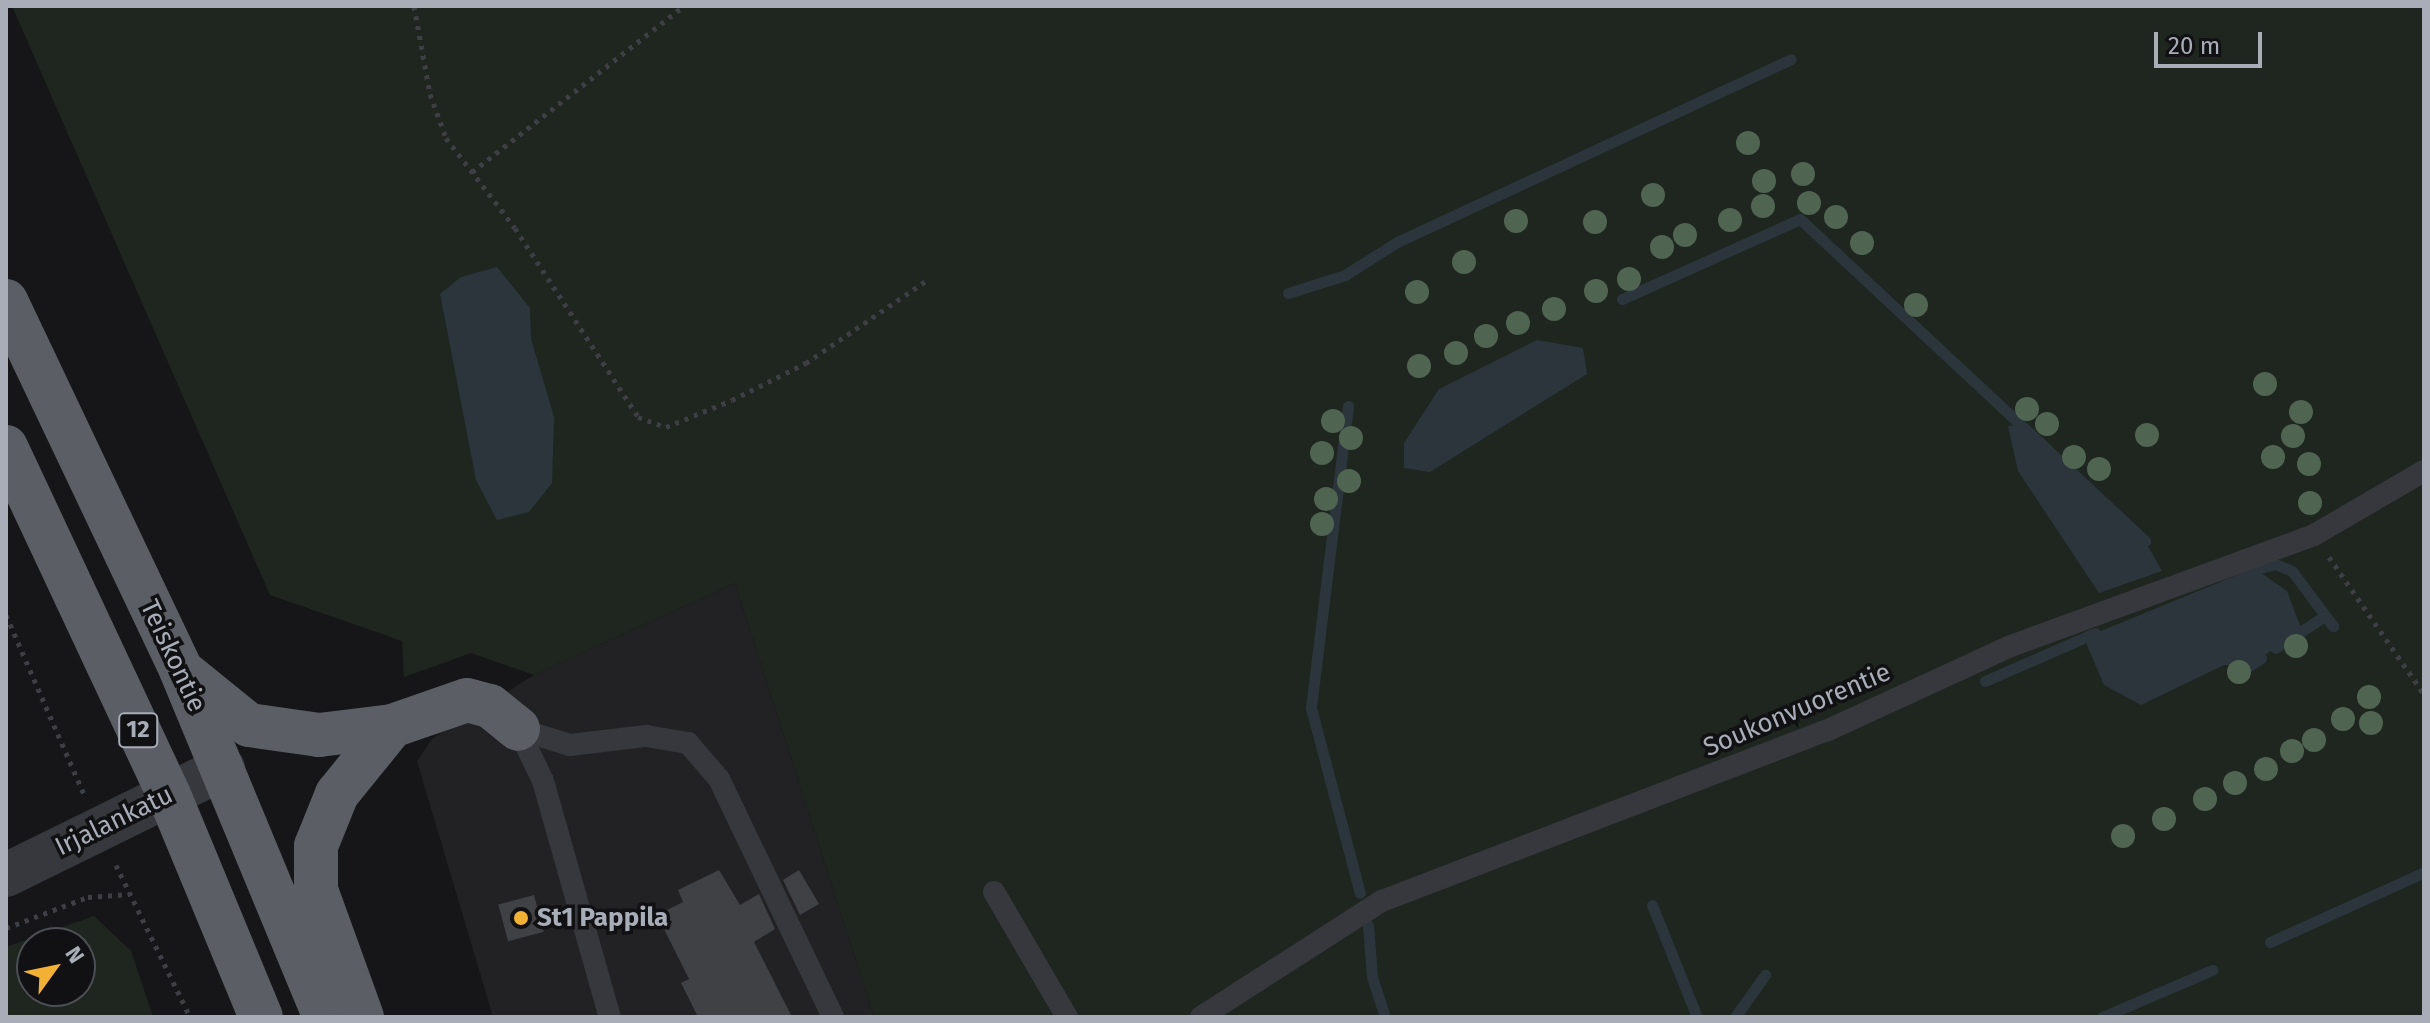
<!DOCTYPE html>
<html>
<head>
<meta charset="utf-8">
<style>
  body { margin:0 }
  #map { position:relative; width:2430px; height:1023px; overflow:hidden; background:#161618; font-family:"Fira Sans",sans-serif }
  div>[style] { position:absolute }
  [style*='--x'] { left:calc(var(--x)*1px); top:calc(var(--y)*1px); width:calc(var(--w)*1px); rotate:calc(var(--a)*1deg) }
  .built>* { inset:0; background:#222225 }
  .green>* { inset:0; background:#1e261f }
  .water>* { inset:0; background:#2c353c }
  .stream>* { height:11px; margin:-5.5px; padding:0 5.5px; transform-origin:5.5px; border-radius:5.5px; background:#2c353c }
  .building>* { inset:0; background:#404145; transform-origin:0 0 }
  .path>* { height:5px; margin-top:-2.5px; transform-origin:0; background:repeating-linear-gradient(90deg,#3d3f44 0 4px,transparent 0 10px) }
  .service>* { height:22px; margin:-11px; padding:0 11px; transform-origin:11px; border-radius:11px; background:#37383d }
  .tertiary>* { height:44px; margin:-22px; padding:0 22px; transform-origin:22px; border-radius:22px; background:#37383d }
  .trunk>* { height:44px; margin:-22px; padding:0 22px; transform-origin:22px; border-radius:22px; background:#5b5e65 }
  .trees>* { width:24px; height:24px; margin:-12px; border-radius:50%; background:#506452 }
  .dots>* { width:22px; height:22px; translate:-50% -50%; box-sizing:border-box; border:4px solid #111113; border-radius:50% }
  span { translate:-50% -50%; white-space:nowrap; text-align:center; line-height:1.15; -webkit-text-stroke:7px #111113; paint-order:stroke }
  .shield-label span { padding:2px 6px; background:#111113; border:2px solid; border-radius:6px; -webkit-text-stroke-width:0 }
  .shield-label { font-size:24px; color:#a8adb8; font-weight:700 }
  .street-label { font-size:26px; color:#a8adb8 }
  .poi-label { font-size:26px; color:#a8adb8; font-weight:700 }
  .left { translate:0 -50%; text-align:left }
  .frame { position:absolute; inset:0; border:8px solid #a8adb8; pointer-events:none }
  .north { position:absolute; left:16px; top:927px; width:80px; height:80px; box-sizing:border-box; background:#111113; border:2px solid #4d4f55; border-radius:50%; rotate:57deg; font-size:22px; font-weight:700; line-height:32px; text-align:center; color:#a8adb8 }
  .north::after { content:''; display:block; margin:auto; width:28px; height:36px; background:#f2b134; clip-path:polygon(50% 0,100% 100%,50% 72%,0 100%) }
  .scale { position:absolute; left:2154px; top:32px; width:108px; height:36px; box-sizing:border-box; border:4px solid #a8adb8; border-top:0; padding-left:10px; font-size:24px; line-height:28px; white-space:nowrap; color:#a8adb8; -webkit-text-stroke:6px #111113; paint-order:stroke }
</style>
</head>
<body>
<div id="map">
  <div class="built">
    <div style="clip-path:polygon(735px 583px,874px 1017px,493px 1017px,417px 761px,432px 739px,534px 675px)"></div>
  </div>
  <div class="green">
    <div style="clip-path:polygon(12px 6px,2424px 6px,2424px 1017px,874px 1017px,735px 583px,534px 675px,471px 653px,404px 677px,402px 641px,270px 595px)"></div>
    <div style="clip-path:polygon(evenodd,94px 916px,131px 951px,153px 1017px,6px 1017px,6px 947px,94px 916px,80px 943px,80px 991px,32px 991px,32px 943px,80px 943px)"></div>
  </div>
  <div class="water">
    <div style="clip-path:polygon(497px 267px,530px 308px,531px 339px,554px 417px,552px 483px,529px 512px,497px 520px,476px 480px,440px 294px,461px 277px)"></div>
    <div style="clip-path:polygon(1537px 340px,1583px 348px,1587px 374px,1430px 472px,1404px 468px,1404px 443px,1439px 389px)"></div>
    <div style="clip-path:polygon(2021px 425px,2145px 541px,2162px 571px,2099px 593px,2018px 471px,2008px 426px)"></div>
    <div style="clip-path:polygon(2254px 568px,2287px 591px,2302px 631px,2249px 665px,2224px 665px,2141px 705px,2104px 685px,2084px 638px)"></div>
  </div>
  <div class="stream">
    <div style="--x:1288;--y:293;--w:60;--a:-17.5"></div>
    <div style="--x:1345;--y:275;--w:62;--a:-32.4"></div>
    <div style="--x:1397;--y:242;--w:434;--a:-24.9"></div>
    <div style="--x:1622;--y:299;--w:195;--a:-24.2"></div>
    <div style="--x:1800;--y:219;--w:472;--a:43"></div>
    <div style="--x:1348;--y:406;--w:304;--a:97"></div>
    <div style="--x:1311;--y:708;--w:191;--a:75.2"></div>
    <div style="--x:2244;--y:572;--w:32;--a:-14"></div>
    <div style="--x:2275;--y:564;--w:18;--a:22"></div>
    <div style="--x:2292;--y:571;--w:69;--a:53.3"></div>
    <div style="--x:2333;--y:626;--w:13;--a:-129"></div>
    <div style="--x:2325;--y:616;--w:59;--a:147.4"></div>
    <div style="--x:2239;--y:672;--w:26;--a:-32"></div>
    <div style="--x:1985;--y:681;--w:120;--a:-23.6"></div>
    <div style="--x:1652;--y:905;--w:121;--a:68.1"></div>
    <div style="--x:1368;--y:925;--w:52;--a:85.6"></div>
    <div style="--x:1372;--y:977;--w:42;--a:72"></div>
    <div style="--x:2270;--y:942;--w:169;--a:-24.4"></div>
    <div style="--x:1735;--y:1017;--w:52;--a:-54.5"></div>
    <div style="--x:2102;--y:1017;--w:120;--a:-23.1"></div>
  </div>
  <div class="building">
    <div style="clip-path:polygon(719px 870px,740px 905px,759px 894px,775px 929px,754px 942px,792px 1017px,698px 1017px,681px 983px,689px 979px,657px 915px,683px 902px,678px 890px)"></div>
    <div style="clip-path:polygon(799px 870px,819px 904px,800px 915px,783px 880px)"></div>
    <div style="left:534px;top:895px;width:38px;height:37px;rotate:75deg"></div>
  </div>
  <div class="path">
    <div style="--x:414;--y:6;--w:89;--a:79.7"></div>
    <div style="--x:430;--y:94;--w:47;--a:70"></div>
    <div style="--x:446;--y:138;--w:113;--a:52.5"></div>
    <div style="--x:515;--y:228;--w:225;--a:56.9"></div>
    <div style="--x:638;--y:417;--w:30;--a:20"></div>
    <div style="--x:666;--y:427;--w:71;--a:-22.2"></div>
    <div style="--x:732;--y:400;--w:83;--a:-26.6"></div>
    <div style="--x:806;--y:363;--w:147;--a:-34.4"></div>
    <div style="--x:472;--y:172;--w:269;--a:-38.1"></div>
    <div style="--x:2329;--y:557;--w:167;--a:55.3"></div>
    <div style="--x:6;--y:615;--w:195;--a:66.5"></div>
    <div style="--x:116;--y:865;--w:169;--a:64"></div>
    <div style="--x:6;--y:928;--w:88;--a:-20.7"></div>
    <div style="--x:88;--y:897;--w:42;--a:-4.1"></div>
  </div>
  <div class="service">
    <div style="--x:518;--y:729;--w:54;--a:17.1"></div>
    <div style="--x:570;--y:745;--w:77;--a:-6.8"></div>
    <div style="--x:646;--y:736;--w:43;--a:9.5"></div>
    <div style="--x:688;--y:743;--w:48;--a:49.3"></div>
    <div style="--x:719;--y:779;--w:264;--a:64.4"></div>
    <div style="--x:518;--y:729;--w:58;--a:64.3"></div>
    <div style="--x:543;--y:781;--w:245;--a:74.2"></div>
    <div style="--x:994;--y:892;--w:145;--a:59.7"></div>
    <div style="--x:1201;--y:1017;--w:215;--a:-32.7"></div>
    <div style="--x:1382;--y:901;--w:475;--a:-21"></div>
    <div style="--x:1826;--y:731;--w:204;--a:-24.7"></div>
    <div style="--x:2011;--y:646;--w:323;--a:-20.1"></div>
    <div style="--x:2314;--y:535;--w:127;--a:-30.2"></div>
  </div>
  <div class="tertiary">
    <div style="--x:6;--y:875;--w:242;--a:-26.2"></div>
  </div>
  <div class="trunk">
    <div style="--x:6;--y:301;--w:408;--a:64.6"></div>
    <div style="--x:181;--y:670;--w:376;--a:67.5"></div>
    <div style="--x:6;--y:447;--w:384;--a:64.9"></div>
    <div style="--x:169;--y:795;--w:240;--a:67.5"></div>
    <div style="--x:186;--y:674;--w:81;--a:39"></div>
    <div style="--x:249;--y:725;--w:71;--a:8.1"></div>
    <div style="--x:319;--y:735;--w:74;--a:-7"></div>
    <div style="--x:392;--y:726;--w:79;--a:-19.1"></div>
    <div style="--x:467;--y:700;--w:24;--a:15"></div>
    <div style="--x:490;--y:706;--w:36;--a:39"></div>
    <div style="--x:362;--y:1017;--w:135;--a:-109.9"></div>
    <div style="--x:316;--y:890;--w:44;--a:-90"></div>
    <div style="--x:316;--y:846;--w:56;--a:-68"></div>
    <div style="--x:337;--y:794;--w:87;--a:-51"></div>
  </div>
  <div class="trees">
    <div style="left:1748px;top:143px"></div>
    <div style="left:1803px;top:174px"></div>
    <div style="left:1764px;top:181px"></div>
    <div style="left:1653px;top:195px"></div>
    <div style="left:1809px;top:203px"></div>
    <div style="left:1763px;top:206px"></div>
    <div style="left:1836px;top:217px"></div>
    <div style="left:1730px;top:220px"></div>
    <div style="left:1516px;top:221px"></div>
    <div style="left:1595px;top:222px"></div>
    <div style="left:1685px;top:235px"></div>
    <div style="left:1862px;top:243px"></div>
    <div style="left:1662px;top:247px"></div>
    <div style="left:1464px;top:262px"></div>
    <div style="left:1629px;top:279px"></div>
    <div style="left:1596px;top:291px"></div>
    <div style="left:1417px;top:292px"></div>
    <div style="left:1916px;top:305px"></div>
    <div style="left:1554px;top:309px"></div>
    <div style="left:1518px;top:323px"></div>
    <div style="left:1486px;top:336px"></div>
    <div style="left:1456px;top:353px"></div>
    <div style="left:1419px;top:366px"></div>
    <div style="left:2265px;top:384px"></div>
    <div style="left:2027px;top:409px"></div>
    <div style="left:2301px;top:412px"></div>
    <div style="left:1333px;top:421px"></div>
    <div style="left:2047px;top:424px"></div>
    <div style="left:2147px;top:435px"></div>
    <div style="left:2293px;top:436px"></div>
    <div style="left:1351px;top:438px"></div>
    <div style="left:1322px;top:453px"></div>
    <div style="left:2074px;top:457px"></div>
    <div style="left:2273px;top:457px"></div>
    <div style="left:2309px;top:464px"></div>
    <div style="left:2099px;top:469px"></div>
    <div style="left:1349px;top:481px"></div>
    <div style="left:1326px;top:499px"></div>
    <div style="left:2310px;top:503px"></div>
    <div style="left:1322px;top:524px"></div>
    <div style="left:2296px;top:646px"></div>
    <div style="left:2239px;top:672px"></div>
    <div style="left:2369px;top:697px"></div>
    <div style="left:2343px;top:719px"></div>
    <div style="left:2371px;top:723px"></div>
    <div style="left:2314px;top:740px"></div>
    <div style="left:2292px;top:751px"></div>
    <div style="left:2266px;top:769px"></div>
    <div style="left:2235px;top:783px"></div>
    <div style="left:2205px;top:799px"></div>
    <div style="left:2164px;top:819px"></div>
    <div style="left:2123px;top:836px"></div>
  </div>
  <div class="dots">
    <div style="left:521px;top:918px;background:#f2b134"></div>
  </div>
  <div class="shield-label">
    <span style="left:138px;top:730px">12</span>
  </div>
  <div class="street-label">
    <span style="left:173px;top:656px;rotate:65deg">Teiskontie</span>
    <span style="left:1797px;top:710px;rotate:-23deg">Soukonvuorentie</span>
    <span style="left:114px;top:821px;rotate:-26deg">Irjalankatu</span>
  </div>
  <div class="poi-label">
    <span class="left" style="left:537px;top:918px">St1 Pappila</span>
  </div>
  <div class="frame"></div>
  <div class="north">N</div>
  <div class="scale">20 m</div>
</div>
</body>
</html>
